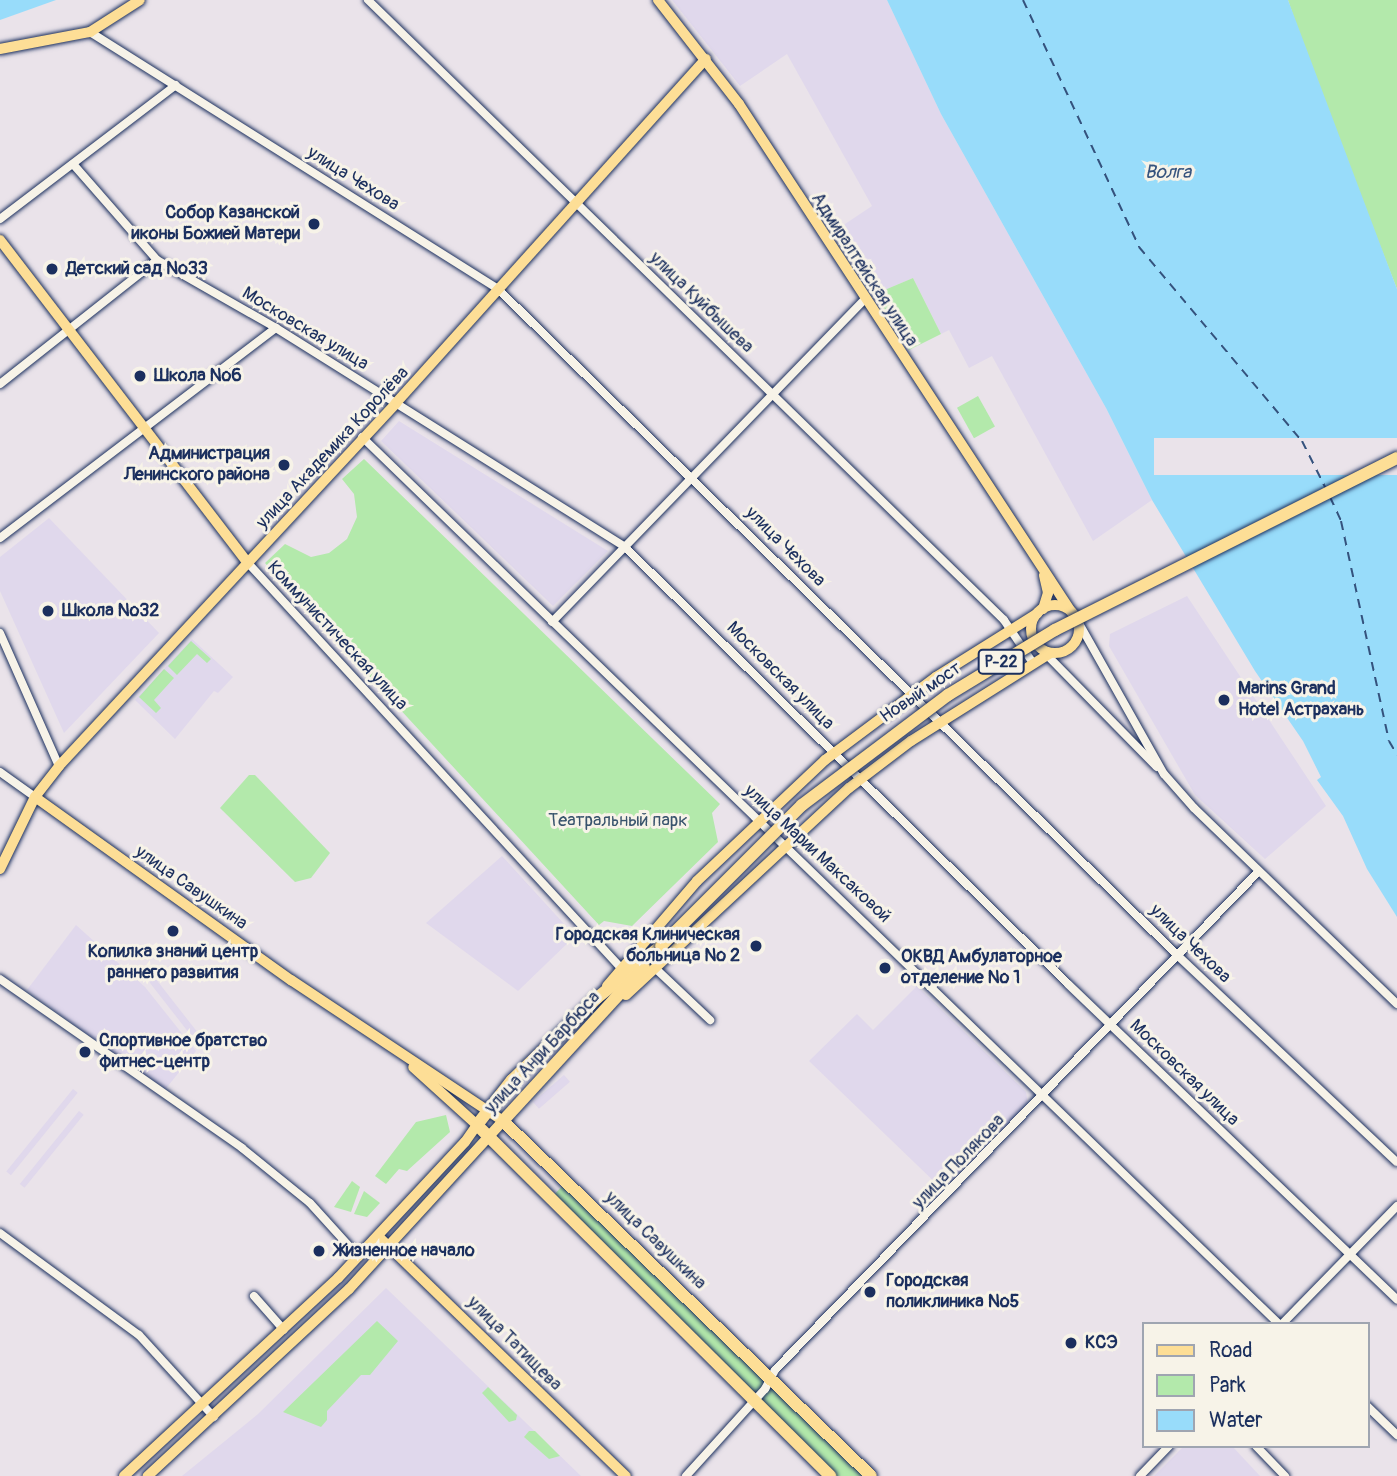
<!DOCTYPE html>
<html>
<head>
<meta charset="utf-8">
<style>
  body { margin:0 }
  #map { position:relative; width:1397px; height:1476px; overflow:hidden; background:#eae3ea; font-family:Pangolin,sans-serif }
  div>[style] { position:absolute }
  [style*='--x'] { left:calc(var(--x)*1px); top:calc(var(--y)*1px); width:calc(var(--w)*1px); rotate:calc(var(--a)*1deg) }
  .built>* { inset:0; background:#e0d8ec; transform-origin:0 0 }
  .green>* { inset:0; background:#b3e9ab; transform-origin:0 0 }
  .water>* { inset:0; background:#98dcfa }
  .pier>* { inset:0; background:#eae3ea; transform-origin:0 0 }
  .ferry>* { height:2px; margin-top:-1px; transform-origin:0; background:repeating-linear-gradient(90deg,#34527d 0 9px,transparent 0 16px) }
  .roads { filter:drop-shadow(0 0 2px #1b2f5e) drop-shadow(0 0 2px #1b2f5e) }
  .minor>* { height:8px; margin:-4px; padding:0 4px; transform-origin:4px; border-radius:4px; background:#f7f3e8 }
  .major>* { height:10px; margin:-5px; padding:0 5px; transform-origin:5px; border-radius:5px; background:#fdde96 }
  .major>.ring { margin:-5px; padding:0; box-sizing:content-box; background:none; border:10px solid #fdde96; border-radius:50% }
  .highway>* { height:12px; margin:-6px; padding:0 6px; transform-origin:6px; border-radius:6px; background:#fdde96 }
  .bridges { filter:drop-shadow(0 0 2px #1b2f5e) drop-shadow(0 0 2px #1b2f5e) }
  .highway-bridge>* { height:12px; margin:-6px; padding:0 6px; transform-origin:6px; border-radius:6px; background:#fdde96 }
  .dots>* { width:19px; height:19px; translate:-50% -50%; box-sizing:border-box; border:4px solid #f7f3e8; border-radius:50% }
  span { translate:-50% -50%; white-space:nowrap; text-align:center; line-height:1.15; -webkit-text-stroke:6px #f7f3e8; paint-order:stroke }
  .shield-label span { padding:2px 5px; background:#f7f3e8; border:2px solid; border-radius:5px; -webkit-text-stroke-width:0 }
  .shield-label { font-size:16px; color:#1b2f5e; font-weight:700 }
  .street-label { font-size:18px; color:#1b2f5e }
  .poi-label { font-size:18px; color:#1b2f5e; font-weight:700 }
  .right { translate:-100% -50%; text-align:right }
  .left { translate:0 -50%; text-align:left }
  .park-label { font-size:18px; color:#39546d }
  .water-label { font-size:19px; color:#34527d; font-style:italic }
  .legend { position:absolute; left:1142px; top:1322px; width:228px; height:126px; box-sizing:border-box; background:#f7f3e8; border:2px solid #9fa5b1; margin:0; padding:9px 12px; list-style:none; font-size:21px; color:#1b2f5e }
  .legend li { display:flex; align-items:center; gap:14px; height:35px }
  .legend b { width:35px; border:2px solid #9fa5b1 }
</style>
</head>
<body>
<div id="map">
  <div class="built">
    <div style="clip-path:polygon(672px 0,887px 0,941px 114px,1106px 408px,1152px 500px,1093px 541px,992px 356px,969px 368px,949px 330px,941px 334px,913px 278px,875px 294px,839px 228px,872px 206px,787px 54px,740px 86px)"></div>
    <div style="clip-path:polygon(399px 421px,608px 551px,553px 606px,381px 441px)"></div>
    <div style="clip-path:polygon(49px 518px,159px 633px,64px 733px,0 591px,0 557px)"></div>
    <div style="clip-path:polygon(1187px 596px,1326px 806px,1265px 859px,1195px 795px,1109px 646px,1110px 634px)"></div>
    <div style="clip-path:polygon(192px 639px,233px 677px,218px 693px,214px 691px,175px 739px,135px 700px)"></div>
    <div style="clip-path:polygon(502px 856px,575px 936px,518px 991px,426px 923px)"></div>
    <div style="clip-path:polygon(76px 925px,145px 987px,196px 1051px,164px 1091px,27px 990px)"></div>
    <div style="left:155px;top:978px;width:68px;height:7px;rotate:52deg"></div>
    <div style="clip-path:polygon(917px 986px,1026px 1092px,1028px 1105px,943px 1190px,809px 1061px,857px 1014px,873px 1030px)"></div>
    <div style="left:564px;top:1075px;width:9px;height:41px;rotate:49deg"></div>
    <div style="left:73px;top:1089px;width:6px;height:106px;rotate:39deg"></div>
    <div style="left:79px;top:1111px;width:6px;height:94px;rotate:39deg"></div>
    <div style="clip-path:polygon(386px 1288px,581px 1476px,182px 1476px,258px 1414px)"></div>
    <div style="clip-path:polygon(1184px 1446px,1232px 1446px,1260px 1476px,1154px 1476px)"></div>
  </div>
  <div class="green">
    <div style="clip-path:polygon(1288px 0,1397px 0,1397px 289px,1314px 77px)"></div>
    <div style="clip-path:polygon(913px 278px,941px 334px,909px 350px,875px 294px)"></div>
    <div style="left:978px;top:396px;width:35px;height:24px;rotate:61deg"></div>
    <div style="clip-path:polygon(364px 459px,720px 804px,712px 813px,718px 842px,632px 926px,604px 921px,599px 925px,265px 563px,285px 544px,311px 557px,329px 553px,347px 539px,357px 517px,354px 494px,342px 479px)"></div>
    <div style="clip-path:polygon(191px 641px,211px 659px,207px 663px,197px 654px,177px 675px,168px 666px)"></div>
    <div style="clip-path:polygon(164px 669px,174px 678px,154px 700px,161px 708px,156px 713px,139px 697px)"></div>
    <div style="clip-path:polygon(249px 775px,255px 775px,330px 853px,311px 878px,295px 882px,220px 808px)"></div>
    <div style="clip-path:polygon(446px 1115px,450px 1132px,407px 1171px,399px 1169px,386px 1184px,375px 1176px,416px 1122px)"></div>
    <div style="clip-path:polygon(568px 1180px,871px 1476px,830px 1476px,550px 1199px)"></div>
    <div style="clip-path:polygon(352px 1181px,360px 1187px,351px 1212px,334px 1207px)"></div>
    <div style="clip-path:polygon(364px 1191px,380px 1203px,367px 1217px,354px 1214px)"></div>
    <div style="clip-path:polygon(377px 1321px,398px 1341px,370px 1375px,361px 1375px,327px 1411px,327px 1420px,321px 1427px,283px 1412px)"></div>
    <div style="clip-path:polygon(488px 1387px,517px 1415px,516px 1420px,509px 1422px,482px 1393px)"></div>
    <div style="clip-path:polygon(529px 1431px,535px 1431px,560px 1456px,549px 1459px,524px 1437px)"></div>
  </div>
  <div class="water">
    <div style="clip-path:polygon(0 0,56px 0,0 20px)"></div>
    <div style="clip-path:polygon(887px 0,1288px 0,1397px 289px,1397px 917px,1367px 869px,1343px 816px,1317px 780px,1321px 777px,1303px 741px,1255px 671px,1152px 500px,1106px 408px,941px 114px)"></div>
  </div>
  <div class="pier">
    <div style="left:1397px;top:438px;width:37px;height:243px;rotate:90deg"></div>
  </div>
  <div class="ferry">
    <div style="--x:1023;--y:0;--w:273;--a:64.8"></div>
    <div style="--x:1139;--y:247;--w:253;--a:50"></div>
    <div style="--x:1302;--y:441;--w:54;--a:63.4"></div>
    <div style="--x:1330;--y:497;--w:26;--a:65"></div>
    <div style="--x:1341;--y:521;--w:225;--a:77.7"></div>
    <div style="--x:1389;--y:741;--w:16;--a:60"></div>
  </div>
  <div class="roads">
    <div class="minor">
      <div style="--x:368;--y:0;--w:888;--a:44.27"></div>
      <div style="--x:1004;--y:620;--w:52;--a:56"></div>
      <div style="--x:90;--y:32;--w:484;--a:32.2"></div>
      <div style="--x:499;--y:290;--w:948;--a:44.44"></div>
      <div style="--x:1176;--y:954;--w:303;--a:43.3"></div>
      <div style="--x:73;--y:164;--w:128;--a:48.8"></div>
      <div style="--x:157;--y:260;--w:137;--a:29.7"></div>
      <div style="--x:276;--y:328;--w:412;--a:32.1"></div>
      <div style="--x:625;--y:547;--w:622;--a:44.61"></div>
      <div style="--x:1068;--y:984;--w:456;--a:43.8"></div>
      <div style="--x:0;--y:219;--w:221;--a:-37.3"></div>
      <div style="--x:0;--y:384;--w:200;--a:-38.3"></div>
      <div style="--x:362;--y:437;--w:1276;--a:44.05"></div>
      <div style="--x:0;--y:538;--w:347;--a:-37.3"></div>
      <div style="--x:248;--y:563;--w:551;--a:47.36"></div>
      <div style="--x:1076;--y:618;--w:179;--a:60.6"></div>
      <div style="--x:1164;--y:774;--w:45;--a:48.6"></div>
      <div style="--x:1194;--y:808;--w:282;--a:44"></div>
      <div style="--x:552;--y:622;--w:448;--a:-45.9"></div>
      <div style="--x:0;--y:633;--w:145;--a:66.1"></div>
      <div style="--x:1037;--y:645;--w:171;--a:45.5"></div>
      <div style="--x:0;--y:772;--w:43;--a:35.5"></div>
      <div style="--x:655;--y:968;--w:76;--a:43.4"></div>
      <div style="--x:0;--y:979;--w:295;--a:34.9"></div>
      <div style="--x:242;--y:1148;--w:87;--a:39"></div>
      <div style="--x:310;--y:1203;--w:73;--a:47.8"></div>
      <div style="--x:0;--y:1233;--w:172;--a:36.3"></div>
      <div style="--x:139;--y:1335;--w:111;--a:47.6"></div>
      <div style="--x:254;--y:1296;--w:45;--a:48.6"></div>
      <div style="--x:1282;--y:1324;--w:165;--a:-45.7"></div>
      <div style="--x:1367;--y:1406;--w:42;--a:44"></div>
      <div style="--x:1256;--y:1446;--w:42;--a:46"></div>
      <div style="--x:686;--y:1476;--w:118;--a:-47.8"></div>
      <div style="--x:765;--y:1389;--w:21;--a:-62"></div>
      <div style="--x:775;--y:1370;--w:695;--a:-45.87"></div>
      <div style="--x:1140;--y:1476;--w:42;--a:-46"></div>
    </div>
    <div class="major">
      <div style="--x:658;--y:0;--w:132;--a:52.1"></div>
      <div style="--x:739;--y:104;--w:608;--a:56.81"></div>
      <div style="--x:0;--y:49;--w:92;--a:-10.7"></div>
      <div style="--x:90;--y:32;--w:59;--a:-32.6"></div>
      <div style="--x:0;--y:240;--w:407;--a:52.5"></div>
      <div class="ring" style="left:1031px;top:605px;width:38px;height:38px"></div>
      <div style="--x:1043;--y:609;--w:17;--a:-73"></div>
      <div style="--x:1048;--y:593;--w:18;--a:-103"></div>
      <div style="--x:35;--y:797;--w:315;--a:35.6"></div>
      <div style="--x:291;--y:980;--w:255;--a:33.6"></div>
      <div style="--x:503;--y:1121;--w:228;--a:132.5"></div>
      <div style="--x:349;--y:1289;--w:275;--a:137.1"></div>
      <div style="--x:0;--y:869;--w:80;--a:-64.1"></div>
      <div style="--x:35;--y:797;--w:39;--a:-52"></div>
      <div style="--x:59;--y:766;--w:495;--a:-47.1"></div>
      <div style="--x:396;--y:403;--w:463;--a:-48"></div>
      <div style="--x:607;--y:986;--w:138;--a:-49.4"></div>
      <div style="--x:697;--y:881;--w:176;--a:-43.4"></div>
      <div style="--x:825;--y:760;--w:139;--a:-36.8"></div>
      <div style="--x:936;--y:677;--w:120;--a:-32.1"></div>
      <div style="--x:626;--y:995;--w:304;--a:-42.9"></div>
      <div style="--x:849;--y:788;--w:78;--a:-37.2"></div>
      <div style="--x:911;--y:741;--w:165;--a:-32.2"></div>
      <div style="--x:378;--y:1236;--w:345;--a:44.1"></div>
      <div style="--x:124;--y:1476;--w:292;--a:-42.8"></div>
      <div style="--x:338;--y:1278;--w:186;--a:-47"></div>
      <div style="--x:465;--y:1142;--w:21;--a:-55"></div>
      <div style="--x:477;--y:1125;--w:86;--a:-137.8"></div>
    </div>
    <div class="highway">
      <div style="--x:661;--y:946;--w:82;--a:140.9"></div>
      <div style="--x:597;--y:998;--w:118;--a:136"></div>
      <div style="--x:512;--y:1080;--w:57;--a:127.9"></div>
      <div style="--x:477;--y:1125;--w:498;--a:44.8"></div>
      <div style="--x:644;--y:967;--w:209;--a:132.5"></div>
      <div style="--x:503;--y:1121;--w:511;--a:43.97"></div>
    </div>
  </div>
  <div class="bridges">
    <div class="highway-bridge">
      <div style="--x:661;--y:946;--w:199;--a:-45"></div>
      <div style="--x:802;--y:805;--w:183;--a:-37"></div>
      <div style="--x:948;--y:695;--w:125;--a:-31.3"></div>
      <div style="--x:1055;--y:630;--w:383;--a:-26.7"></div>
    </div>
  </div>
  <div class="dots">
    <div style="left:314px;top:224px;background:#1b2f5e"></div>
    <div style="left:52px;top:269px;background:#1b2f5e"></div>
    <div style="left:140px;top:376px;background:#1b2f5e"></div>
    <div style="left:284px;top:465px;background:#1b2f5e"></div>
    <div style="left:48px;top:611px;background:#1b2f5e"></div>
    <div style="left:1224px;top:700px;background:#1b2f5e"></div>
    <div style="left:173px;top:931px;background:#1b2f5e"></div>
    <div style="left:756px;top:946px;background:#1b2f5e"></div>
    <div style="left:885px;top:968px;background:#1b2f5e"></div>
    <div style="left:85px;top:1052px;background:#1b2f5e"></div>
    <div style="left:319px;top:1251px;background:#1b2f5e"></div>
    <div style="left:870px;top:1292px;background:#1b2f5e"></div>
    <div style="left:1071px;top:1343px;background:#1b2f5e"></div>
  </div>
  <div class="shield-label">
    <span style="left:1001px;top:662px">Р-22</span>
  </div>
  <div class="street-label">
    <span style="left:353px;top:179px;rotate:32deg">улица Чехова</span>
    <span style="left:864px;top:270px;rotate:57deg">Адмиралтейская улица</span>
    <span style="left:701px;top:303px;rotate:44deg">улица Куйбышева</span>
    <span style="left:305px;top:329px;rotate:31deg">Московская улица</span>
    <span style="left:333px;top:448px;rotate:-47deg">улица Академика Королёва</span>
    <span style="left:785px;top:547px;rotate:45deg">улица Чехова</span>
    <span style="left:337px;top:636px;rotate:47deg">Коммунистическая улица</span>
    <span style="left:780px;top:676px;rotate:45deg">Московская улица</span>
    <span style="left:921px;top:693px;rotate:-34deg">Новый мост</span>
    <span style="left:817px;top:854px;rotate:43deg">улица Марии Максаковой</span>
    <span style="left:191px;top:888px;rotate:35deg">улица Савушкина</span>
    <span style="left:1190px;top:944px;rotate:44deg">улица Чехова</span>
    <span style="left:543px;top:1053px;rotate:-47deg">улица Анри Барбюса</span>
    <span style="left:1184px;top:1073px;rotate:44deg">Московская улица</span>
    <span style="left:959px;top:1162px;rotate:-46deg">улица Полякова</span>
    <span style="left:655px;top:1241px;rotate:44deg">улица Савушкина</span>
    <span style="left:514px;top:1344px;rotate:45deg">улица Татищева</span>
  </div>
  <div class="poi-label">
    <span class="right" style="left:300px;top:224px">Собор Казанской<br>иконы Божией Матери</span>
    <span class="left" style="left:66px;top:269px">Детский сад №33</span>
    <span class="left" style="left:154px;top:376px">Школа №6</span>
    <span class="right" style="left:270px;top:465px">Администрация<br>Ленинского района</span>
    <span class="left" style="left:62px;top:611px">Школа №32</span>
    <span class="left" style="left:1238px;top:700px">Marins Grand<br>Hotel Астрахань</span>
    <span class="right" style="left:740px;top:946px">Городская Клиническая<br>больница № 2</span>
    <span style="left:173px;top:963px">Копилка знаний центр<br>раннего развития</span>
    <span class="left" style="left:901px;top:968px">ОКВД Амбулаторное<br>отделение № 1</span>
    <span class="left" style="left:99px;top:1052px">Спортивное братство<br>фитнес-центр</span>
    <span class="left" style="left:335px;top:1251px">Жизненное начало</span>
    <span class="left" style="left:886px;top:1292px">Городская<br>поликлиника №5</span>
    <span class="left" style="left:1085px;top:1343px">КСЭ</span>
  </div>
  <div class="park-label">
    <span style="left:618px;top:821px">Театральный парк</span>
  </div>
  <div class="water-label">
    <span style="left:1168px;top:173px">Волга</span>
  </div>
  <ul class="legend">
  <li><b style="height:9px;background:#fdde96"></b>Road</li>
  <li><b style="height:19px;background:#b3e9ab"></b>Park</li>
  <li><b style="height:19px;background:#98dcfa"></b>Water</li>
  </ul>
</div>
</body>
</html>
